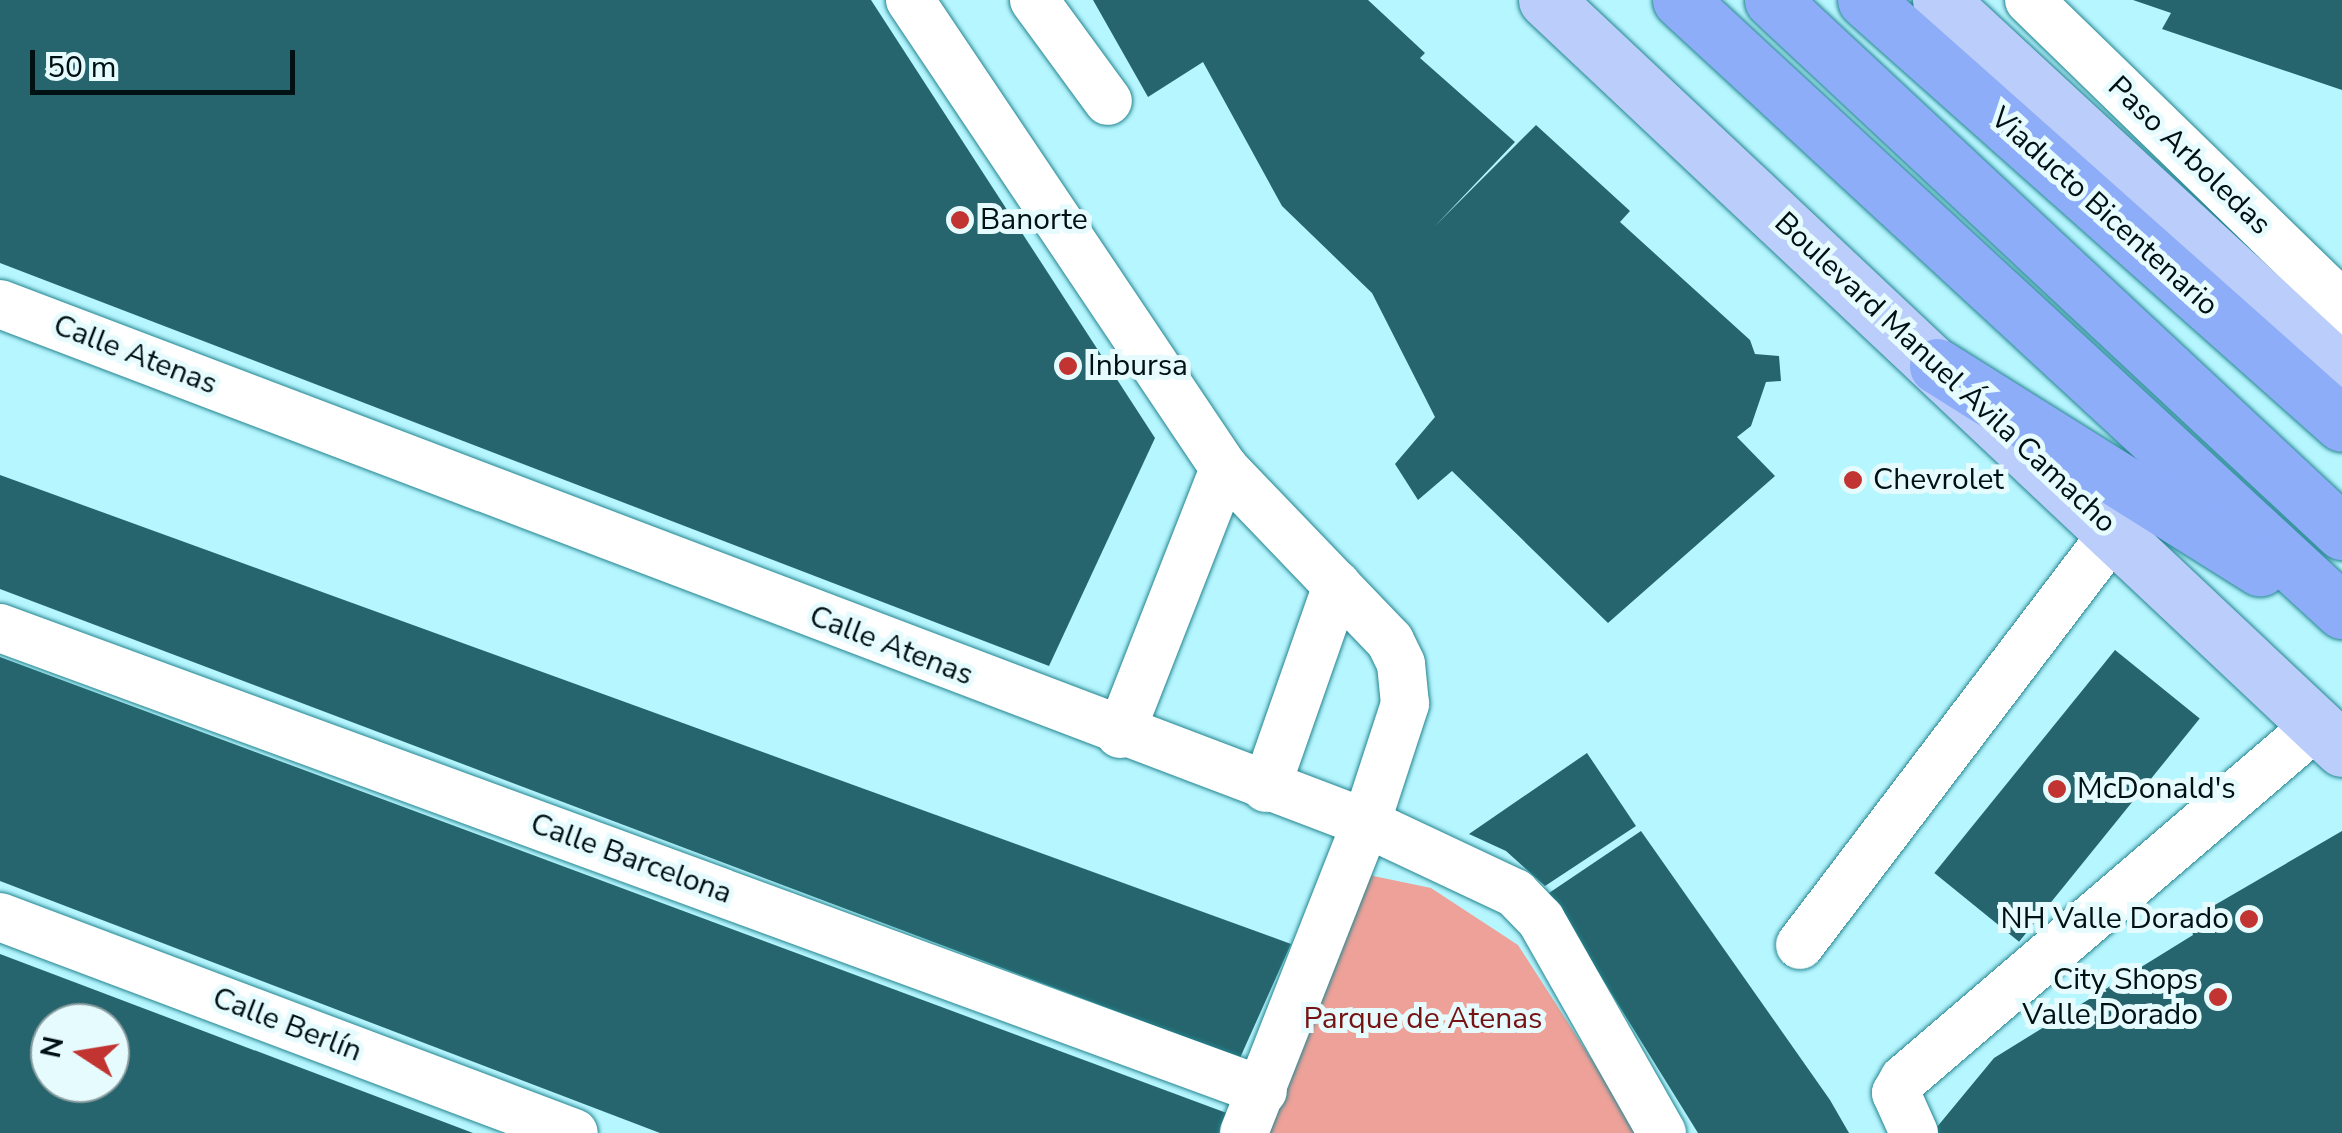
<!DOCTYPE html>
<html>
<head>
<meta charset="utf-8">
<style>
  body { margin:0 }
  #map { position:relative; width:2342px; height:1133px; overflow:hidden; background:#b6f6ff; font-family:"Nunito Sans",sans-serif }
  div>[style] { position:absolute }
  [style*='--x'] { left:calc(var(--x)*1px); top:calc(var(--y)*1px); width:calc(var(--w)*1px); rotate:calc(var(--a)*1deg) }
  .green>* { inset:0; background:#eea198 }
  .building>* { inset:0; background:#26656d; transform-origin:0 0 }
  .roads { filter:drop-shadow(0 0 2px #24848f) drop-shadow(0 0 2px #24848f) }
  .minor>* { height:48px; margin:-24px; padding:0 24px; transform-origin:24px; border-radius:24px; background:#fff }
  .major>* { height:55px; margin:-27.5px; padding:0 27.5px; transform-origin:27.5px; border-radius:27.5px; background:#bbcefb }
  .highway>* { height:55px; margin:-27.5px; padding:0 27.5px; transform-origin:27.5px; border-radius:27.5px; background:#8dadf9 }
  .dots>* { width:28px; height:28px; translate:-50% -50%; box-sizing:border-box; border:5px solid #e6fbfd; border-radius:50% }
  span { translate:-50% -50%; white-space:nowrap; text-align:center; line-height:1.15; -webkit-text-stroke:10px #e6fbfd; paint-order:stroke }
  .street-label { font-size:30px; color:#001114 }
  .poi-label { font-size:30px; color:#001114 }
  .left { translate:0 -50%; text-align:left }
  .right { translate:-100% -50%; text-align:right }
  .park-label { font-size:30px; color:#781314 }
  .north { position:absolute; left:30px; top:1003px; width:100px; height:100px; box-sizing:border-box; background:#e6fbfd; border:2px solid #8a9da0; border-radius:50%; rotate:282deg; font-size:28px; font-weight:700; line-height:40px; text-align:center; color:#001114 }
  .north::after { content:''; display:block; margin:auto; width:35px; height:45px; background:#c23431; clip-path:polygon(50% 0,100% 100%,50% 72%,0 100%) }
  .scale { position:absolute; left:30px; top:50px; width:265px; height:45px; box-sizing:border-box; border:5px solid #001114; border-top:0; padding-left:12px; font-size:30px; line-height:35px; white-space:nowrap; color:#001114; -webkit-text-stroke:8px #e6fbfd; paint-order:stroke }
</style>
</head>
<body>
<div id="map">
  <div class="green">
    <div style="clip-path:polygon(1359px 873px,1431px 888px,1518px 945px,1639px 1133px,1257px 1133px)"></div>
  </div>
  <div class="building">
    <div style="clip-path:polygon(0 0,871px 0,1155px 438px,1049px 666px,0 263px)"></div>
    <div style="clip-path:polygon(1093px 0,1368px 0,1425px 53px,1420px 58px,1515px 142px,1435px 226px,1536px 125px,1630px 211px,1620px 222px,1750px 340px,1755px 354px,1779px 356px,1781px 381px,1766px 382px,1751px 426px,1737px 437px,1775px 476px,1608px 623px,1452px 471px,1418px 500px,1395px 464px,1435px 417px,1372px 293px,1282px 206px,1203px 62px,1148px 97px)"></div>
    <div style="clip-path:polygon(2133px 0,2342px 0,2342px 90px,2162px 29px,2171px 13px)"></div>
    <div style="clip-path:polygon(0 475px,1291px 944px,1240px 1058px,0 589px)"></div>
    <div style="left:2115px;top:650px;width:109px;height:287px;rotate:39deg"></div>
    <div style="clip-path:polygon(0 657px,1232px 1115px,1225px 1133px,660px 1133px,0 881px)"></div>
    <div style="clip-path:polygon(1587px 753px,1636px 826px,1545px 886px,1506px 851px,1469px 834px)"></div>
    <div style="clip-path:polygon(1641px 831px,1830px 1100px,1849px 1133px,1698px 1133px,1549px 893px)"></div>
    <div style="clip-path:polygon(2342px 831px,2342px 1133px,1932px 1133px,1994px 1058px,2193px 935px,2189px 920px)"></div>
    <div style="clip-path:polygon(evenodd,0 954px,473px 1133px,0 1133px,0 954px,50px 1023px,110px 1023px,110px 1083px,50px 1083px,50px 1023px)"></div>
  </div>
  <div class="roads">
    <div class="minor">
      <div style="--x:910;--y:0;--w:564;--a:56.14"></div>
      <div style="--x:1224;--y:468;--w:240;--a:46.2"></div>
      <div style="--x:1390;--y:641;--w:25;--a:64"></div>
      <div style="--x:1401;--y:664;--w:40;--a:84.3"></div>
      <div style="--x:1405;--y:704;--w:125;--a:108.1"></div>
      <div style="--x:1366;--y:823;--w:333;--a:111.5"></div>
      <div style="--x:1034;--y:0;--w:125;--a:53.8"></div>
      <div style="--x:2029;--y:0;--w:416;--a:44.2"></div>
      <div style="--x:2327;--y:290;--w:31;--a:61"></div>
      <div style="--x:0;--y:304;--w:1461;--a:20.8"></div>
      <div style="--x:1366;--y:823;--w:165;--a:25.2"></div>
      <div style="--x:1515;--y:893;--w:37;--a:46"></div>
      <div style="--x:1541;--y:920;--w:245;--a:60.4"></div>
      <div style="--x:0;--y:628;--w:1345;--a:20.13"></div>
      <div style="--x:1120;--y:734;--w:286;--a:-68.6"></div>
      <div style="--x:1266;--y:788;--w:215;--a:-70.7"></div>
      <div style="--x:0;--y:917;--w:613;--a:20.62"></div>
      <div style="--x:1800;--y:945;--w:519;--a:-52.75"></div>
      <div style="--x:1914;--y:1133;--w:44;--a:-114.2"></div>
      <div style="--x:1896;--y:1093;--w:16;--a:-60"></div>
      <div style="--x:1904;--y:1079;--w:544;--a:-40.6"></div>
    </div>
    <div class="major">
      <div style="--x:1546;--y:0;--w:1093;--a:43.26"></div>
      <div style="--x:1940;--y:0;--w:548;--a:42.78"></div>
    </div>
    <div class="highway">
      <div style="--x:1680;--y:0;--w:901;--a:42.71"></div>
      <div style="--x:1772;--y:0;--w:780;--a:43.03"></div>
      <div style="--x:1865;--y:0;--w:638;--a:41.63"></div>
      <div style="--x:1937;--y:366;--w:381;--a:32.1"></div>
    </div>
  </div>
  <div class="dots">
    <div style="left:960px;top:220px;background:#c23431"></div>
    <div style="left:1068px;top:366px;background:#c23431"></div>
    <div style="left:1853px;top:480px;background:#c23431"></div>
    <div style="left:2057px;top:789px;background:#c23431"></div>
    <div style="left:2249px;top:919px;background:#c23431"></div>
    <div style="left:2218px;top:997px;background:#c23431"></div>
  </div>
  <div class="street-label">
    <span style="left:2189px;top:156px;rotate:44deg">Paso Arboledas</span>
    <span style="left:2104px;top:212px;rotate:42deg">Viaducto Bicentenario</span>
    <span style="left:135px;top:355px;rotate:21deg">Calle Atenas</span>
    <span style="left:1945px;top:373px;rotate:43deg">Boulevard Manuel Ávila Camacho</span>
    <span style="left:891px;top:646px;rotate:21deg">Calle Atenas</span>
    <span style="left:631px;top:859px;rotate:20deg">Calle Barcelona</span>
    <span style="left:287px;top:1025px;rotate:21deg">Calle Berlín</span>
  </div>
  <div class="poi-label">
    <span class="left" style="left:980px;top:220px">Banorte</span>
    <span class="left" style="left:1088px;top:366px">Inbursa</span>
    <span class="left" style="left:1873px;top:480px">Chevrolet</span>
    <span class="left" style="left:2077px;top:789px">McDonald's</span>
    <span class="right" style="left:2229px;top:919px">NH Valle Dorado</span>
    <span class="right" style="left:2198px;top:997px">City Shops<br>Valle Dorado</span>
  </div>
  <div class="park-label">
    <span style="left:1423px;top:1019px">Parque de Atenas</span>
  </div>
  <div class="north">N</div>
  <div class="scale">50 m</div>
</div>
</body>
</html>
